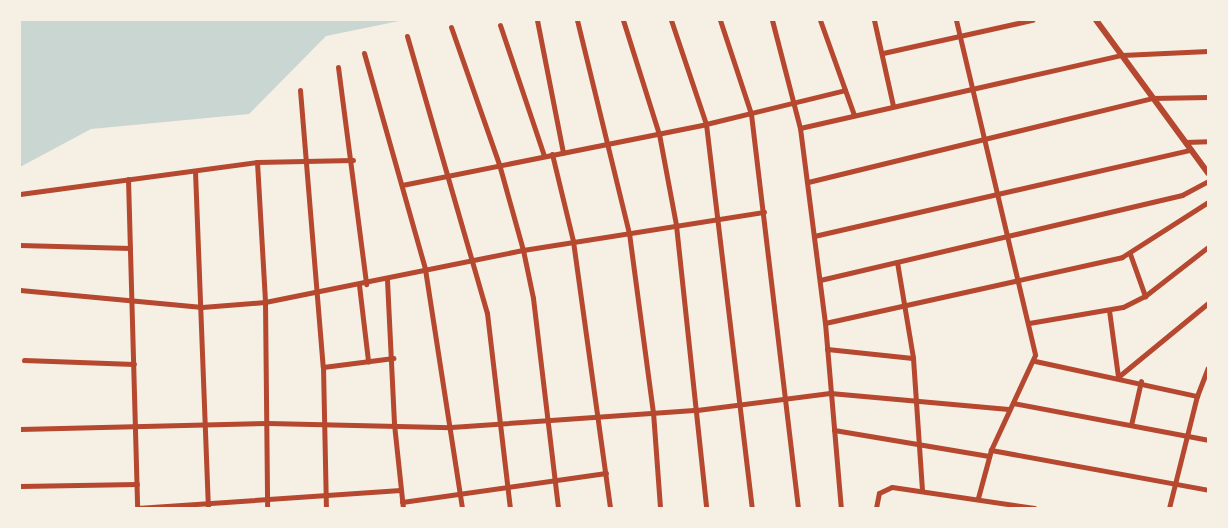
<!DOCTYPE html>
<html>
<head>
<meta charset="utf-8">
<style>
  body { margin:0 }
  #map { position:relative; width:1228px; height:528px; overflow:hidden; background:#f6efe4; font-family:Literata,serif }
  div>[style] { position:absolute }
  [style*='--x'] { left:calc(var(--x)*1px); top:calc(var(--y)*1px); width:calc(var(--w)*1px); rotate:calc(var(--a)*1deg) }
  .water>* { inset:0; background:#c9d6d2 }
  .minor>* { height:5px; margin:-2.5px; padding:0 2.5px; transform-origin:2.5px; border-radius:2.5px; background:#b5482f }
  .tertiary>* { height:6px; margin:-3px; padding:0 3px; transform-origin:3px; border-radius:3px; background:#b5482f }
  span { translate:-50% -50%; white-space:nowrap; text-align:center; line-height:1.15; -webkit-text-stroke:6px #f6efe4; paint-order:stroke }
  .frame { position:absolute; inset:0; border:21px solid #f6efe4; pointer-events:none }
</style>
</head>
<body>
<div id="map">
  <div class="water">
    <div style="clip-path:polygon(20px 20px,404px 20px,326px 36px,249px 114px,91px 129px,20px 167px)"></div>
  </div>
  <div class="minor">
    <div style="--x:537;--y:20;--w:135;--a:78.9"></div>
    <div style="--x:577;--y:20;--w:219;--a:76.3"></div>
    <div style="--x:629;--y:233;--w:181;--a:82.4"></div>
    <div style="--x:653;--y:412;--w:96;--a:85.8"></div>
    <div style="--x:623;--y:20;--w:120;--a:72.5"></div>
    <div style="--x:659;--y:134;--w:93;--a:79.4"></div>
    <div style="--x:676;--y:225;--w:285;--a:83.9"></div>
    <div style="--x:671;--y:20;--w:110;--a:71.4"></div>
    <div style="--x:706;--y:124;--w:387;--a:83.2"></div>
    <div style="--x:720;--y:20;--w:99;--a:71.7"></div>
    <div style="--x:751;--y:114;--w:397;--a:83.2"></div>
    <div style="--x:772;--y:20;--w:112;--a:75.5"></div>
    <div style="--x:800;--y:128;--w:197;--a:82.7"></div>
    <div style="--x:825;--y:323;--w:186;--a:85.1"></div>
    <div style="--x:820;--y:20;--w:101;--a:70.3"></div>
    <div style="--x:874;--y:20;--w:88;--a:77.5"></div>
    <div style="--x:956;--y:20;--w:344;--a:76.7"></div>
    <div style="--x:1035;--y:355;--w:105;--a:114.9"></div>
    <div style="--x:991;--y:450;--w:50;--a:105.2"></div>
    <div style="--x:500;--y:25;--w:138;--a:71.4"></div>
    <div style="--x:451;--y:27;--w:145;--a:70.7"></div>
    <div style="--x:499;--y:164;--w:89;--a:74.4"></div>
    <div style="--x:523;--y:250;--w:49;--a:78.2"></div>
    <div style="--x:533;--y:298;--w:211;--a:83.2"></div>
    <div style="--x:407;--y:36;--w:288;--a:73.9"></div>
    <div style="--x:487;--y:313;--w:196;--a:83.3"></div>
    <div style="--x:364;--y:53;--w:224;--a:74.2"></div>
    <div style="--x:425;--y:269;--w:242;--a:81.2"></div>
    <div style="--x:883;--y:53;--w:153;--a:-12.5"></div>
    <div style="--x:338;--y:67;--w:219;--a:82.6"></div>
    <div style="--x:300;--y:90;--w:278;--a:85.3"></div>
    <div style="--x:323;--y:367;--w:141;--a:88.8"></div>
    <div style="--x:800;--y:128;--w:330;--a:-12.8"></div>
    <div style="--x:1122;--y:55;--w:86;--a:-2.7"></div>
    <div style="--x:1185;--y:142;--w:23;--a:-2"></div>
    <div style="--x:552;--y:154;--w:89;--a:76.4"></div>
    <div style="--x:573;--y:241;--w:270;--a:82.1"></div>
    <div style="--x:257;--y:162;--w:140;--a:86.7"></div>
    <div style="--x:265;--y:302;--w:206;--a:89.4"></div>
    <div style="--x:195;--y:171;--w:337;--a:87.8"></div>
    <div style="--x:128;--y:179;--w:329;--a:88.4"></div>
    <div style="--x:808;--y:182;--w:354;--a:-13.7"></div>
    <div style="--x:1152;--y:98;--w:56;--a:-1"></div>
    <div style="--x:402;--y:185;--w:310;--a:-11.3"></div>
    <div style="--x:706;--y:124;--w:143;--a:-13.7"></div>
    <div style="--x:20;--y:194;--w:239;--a:-7.7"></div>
    <div style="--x:257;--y:162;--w:96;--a:-1.2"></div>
    <div style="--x:814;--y:236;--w:387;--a:-12.9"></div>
    <div style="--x:20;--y:245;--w:110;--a:1.6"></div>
    <div style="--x:1130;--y:254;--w:45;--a:70.3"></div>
    <div style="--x:897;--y:262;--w:97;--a:80.5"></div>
    <div style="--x:913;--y:358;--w:132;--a:86.1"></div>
    <div style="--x:387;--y:280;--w:144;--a:87.2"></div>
    <div style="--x:394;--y:424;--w:84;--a:83.9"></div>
    <div style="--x:820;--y:280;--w:372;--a:-13.2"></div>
    <div style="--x:1182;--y:195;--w:30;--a:-28"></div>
    <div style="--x:359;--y:285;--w:77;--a:83.2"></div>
    <div style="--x:20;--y:290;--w:183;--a:5.3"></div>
    <div style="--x:202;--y:307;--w:63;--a:-4.5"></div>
    <div style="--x:265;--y:302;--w:263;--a:-11.4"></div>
    <div style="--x:523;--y:250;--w:244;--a:-9"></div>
    <div style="--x:1109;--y:310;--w:68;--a:82.3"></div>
    <div style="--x:825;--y:323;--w:304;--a:-12.5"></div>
    <div style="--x:1122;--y:257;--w:102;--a:-32.6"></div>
    <div style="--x:1029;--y:323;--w:95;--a:-9.7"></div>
    <div style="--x:1123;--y:307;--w:25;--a:-27"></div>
    <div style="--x:1145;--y:296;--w:80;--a:-37.9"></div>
    <div style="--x:827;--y:349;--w:86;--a:6"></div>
    <div style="--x:24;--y:360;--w:110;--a:2.1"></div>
    <div style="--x:1035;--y:361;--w:166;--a:12.2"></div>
    <div style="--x:323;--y:367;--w:71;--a:-7.3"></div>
    <div style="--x:1118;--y:377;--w:117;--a:-39.4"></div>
    <div style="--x:1013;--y:403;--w:198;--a:10.7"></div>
    <div style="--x:1131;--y:425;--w:45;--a:-77.2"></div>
    <div style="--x:20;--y:429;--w:248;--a:-1.4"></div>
    <div style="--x:268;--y:423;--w:183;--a:1.3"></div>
    <div style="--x:451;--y:427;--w:247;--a:-4"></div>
    <div style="--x:697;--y:410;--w:134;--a:-7.3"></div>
    <div style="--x:830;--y:393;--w:179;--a:5.1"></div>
    <div style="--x:834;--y:430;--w:157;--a:9.5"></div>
    <div style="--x:991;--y:450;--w:221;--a:10.4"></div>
    <div style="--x:20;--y:486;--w:117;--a:-1"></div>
    <div style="--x:402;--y:502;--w:206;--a:-8.1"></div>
    <div style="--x:137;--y:508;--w:264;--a:-3.9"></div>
    <div style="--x:876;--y:508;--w:15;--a:-79"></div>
    <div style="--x:879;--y:493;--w:14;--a:-25"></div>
    <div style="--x:892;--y:487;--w:144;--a:8.4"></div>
    <div style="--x:1169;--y:508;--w:115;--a:-76"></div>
    <div style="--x:1197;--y:396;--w:30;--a:-69"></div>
  </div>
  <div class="tertiary">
    <div style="--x:1096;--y:20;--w:190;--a:53.8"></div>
  </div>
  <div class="frame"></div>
</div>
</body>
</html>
